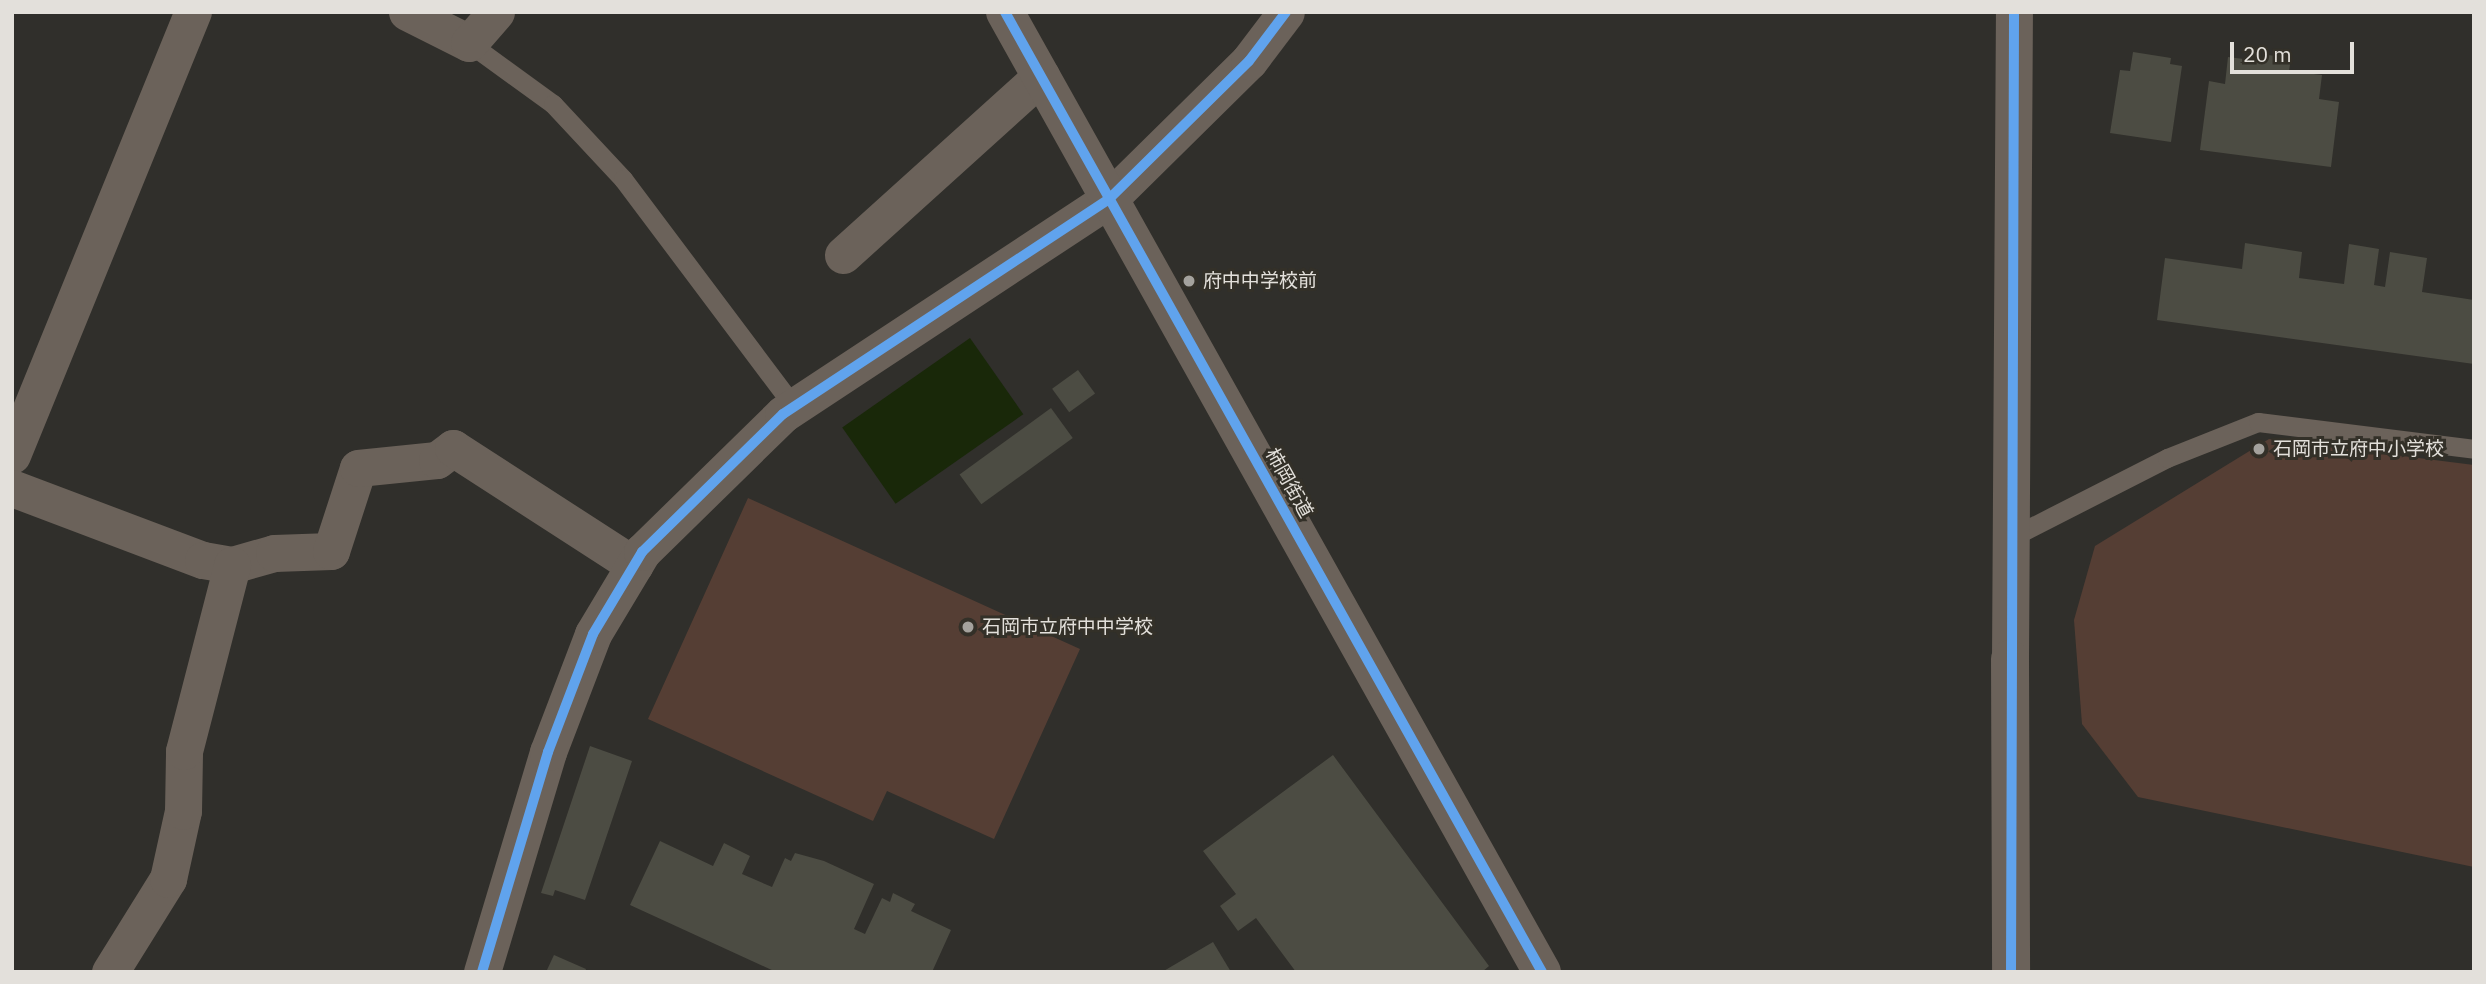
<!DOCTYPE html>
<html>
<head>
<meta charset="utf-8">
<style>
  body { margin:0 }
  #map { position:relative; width:2486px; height:984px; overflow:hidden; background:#302f2b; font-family:"IBM Plex Sans","Noto Sans JP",sans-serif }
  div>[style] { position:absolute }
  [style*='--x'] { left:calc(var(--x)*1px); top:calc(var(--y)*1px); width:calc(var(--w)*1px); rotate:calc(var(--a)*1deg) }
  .green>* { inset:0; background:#553e34 }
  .water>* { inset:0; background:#192809; transform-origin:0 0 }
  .building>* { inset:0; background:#4c4c43; transform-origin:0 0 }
  .service>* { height:19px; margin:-9.5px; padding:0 9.5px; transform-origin:9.5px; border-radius:9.5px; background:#6b625a }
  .minor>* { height:37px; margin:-18.5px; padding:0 18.5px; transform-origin:18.5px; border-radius:18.5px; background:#6b625a }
  .tertiary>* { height:38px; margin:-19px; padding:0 19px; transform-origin:19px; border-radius:19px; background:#6b625a }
  .cycleway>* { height:10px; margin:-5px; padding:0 5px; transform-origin:5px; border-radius:5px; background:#60a3ed }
  .dots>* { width:19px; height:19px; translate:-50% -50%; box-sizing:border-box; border:4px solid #333028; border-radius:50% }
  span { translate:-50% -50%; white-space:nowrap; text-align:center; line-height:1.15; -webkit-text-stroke:6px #333028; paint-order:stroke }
  .poi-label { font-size:19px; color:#e3e0db }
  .left { translate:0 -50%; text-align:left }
  .street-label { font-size:19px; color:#e3e0db }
  .frame { position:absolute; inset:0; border:14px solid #e3e0db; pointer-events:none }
  .scale { position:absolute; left:2230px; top:42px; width:124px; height:32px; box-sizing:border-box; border:4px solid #e3e0db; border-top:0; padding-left:9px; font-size:21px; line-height:24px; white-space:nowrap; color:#e3e0db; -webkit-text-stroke:5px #333028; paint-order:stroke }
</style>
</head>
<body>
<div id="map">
  <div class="green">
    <div style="clip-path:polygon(2269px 439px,2474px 465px,2474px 867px,2138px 797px,2082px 724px,2074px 620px,2095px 546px)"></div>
    <div style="clip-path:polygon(748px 498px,1080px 649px,994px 839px,887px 791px,873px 821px,648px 719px)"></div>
  </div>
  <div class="water">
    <div style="left:970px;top:338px;width:93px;height:156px;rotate:55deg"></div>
  </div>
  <div class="building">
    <div style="clip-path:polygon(2133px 52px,2171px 58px,2170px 64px,2182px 66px,2171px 142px,2110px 133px,2120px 70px,2130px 71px)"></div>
    <div style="clip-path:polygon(2268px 55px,2291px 58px,2289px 71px,2322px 75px,2319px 99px,2339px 102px,2331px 167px,2200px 150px,2209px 81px,2225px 84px,2228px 57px,2267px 62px)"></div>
    <div style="clip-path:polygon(2245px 243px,2302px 252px,2299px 278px,2344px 284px,2349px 244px,2379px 249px,2374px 285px,2385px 287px,2390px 252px,2427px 258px,2422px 292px,2474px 300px,2474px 364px,2157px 320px,2165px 258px,2242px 269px)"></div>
    <div style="left:1078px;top:370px;width:29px;height:32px;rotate:54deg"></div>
    <div style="left:1051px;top:408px;width:37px;height:113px;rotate:54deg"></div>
    <div style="clip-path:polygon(590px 746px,632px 761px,585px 900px,555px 890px,553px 896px,541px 893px)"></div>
    <div style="clip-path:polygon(1333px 755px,1489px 966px,1482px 972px,1296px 972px,1256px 918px,1238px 931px,1220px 906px,1236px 894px,1203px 851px)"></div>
    <div style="clip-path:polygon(660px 841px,713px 866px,724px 843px,750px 856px,742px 874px,772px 887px,785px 858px,791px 861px,795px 853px,824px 861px,874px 884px,854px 929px,865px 934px,882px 898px,890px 902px,893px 893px,915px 904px,911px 911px,951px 930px,932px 972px,776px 972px,630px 905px)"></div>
    <div style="clip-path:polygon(1213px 942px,1231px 972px,1162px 972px)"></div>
    <div style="clip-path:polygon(554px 955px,586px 969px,585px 972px,546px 972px)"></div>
  </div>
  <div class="service">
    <div style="--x:469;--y:43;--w:104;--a:36"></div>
    <div style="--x:553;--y:104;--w:103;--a:47"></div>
    <div style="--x:623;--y:179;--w:285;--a:53.1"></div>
    <div style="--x:2010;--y:538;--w:176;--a:-27"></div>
    <div style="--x:2167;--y:458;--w:98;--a:-21.6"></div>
    <div style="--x:2258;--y:422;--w:218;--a:7.1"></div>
  </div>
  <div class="minor">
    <div style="--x:407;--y:12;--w:69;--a:26.6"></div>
    <div style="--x:469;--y:43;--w:41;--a:-48.9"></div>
    <div style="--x:843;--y:255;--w:267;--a:-42.1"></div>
    <div style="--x:12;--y:455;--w:479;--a:-67.8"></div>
    <div style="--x:12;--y:488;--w:204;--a:20.7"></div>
    <div style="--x:203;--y:560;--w:29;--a:10"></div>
    <div style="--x:232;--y:565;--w:44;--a:-15.9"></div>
    <div style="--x:274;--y:553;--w:57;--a:-2"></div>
    <div style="--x:331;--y:551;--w:87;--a:-72"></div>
    <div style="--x:358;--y:468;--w:79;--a:-5.8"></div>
    <div style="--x:437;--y:460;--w:20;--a:-37"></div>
    <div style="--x:453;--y:448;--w:216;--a:32.9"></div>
    <div style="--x:2010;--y:659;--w:647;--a:-89.65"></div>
    <div style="--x:110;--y:972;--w:110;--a:-58.1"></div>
    <div style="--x:168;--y:879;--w:70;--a:-77.6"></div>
    <div style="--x:183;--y:811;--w:60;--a:-89"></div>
    <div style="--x:184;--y:751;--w:192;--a:-75.5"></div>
    <div style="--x:482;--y:972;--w:230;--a:-73.3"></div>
    <div style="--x:548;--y:752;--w:126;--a:-69.1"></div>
    <div style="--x:593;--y:634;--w:96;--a:-59.1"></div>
    <div style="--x:642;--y:552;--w:197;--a:-44.4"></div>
    <div style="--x:783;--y:414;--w:392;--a:-33.4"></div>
    <div style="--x:1110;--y:198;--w:195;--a:-44.6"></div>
    <div style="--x:1249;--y:61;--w:61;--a:-52.9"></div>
  </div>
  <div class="tertiary">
    <div style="--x:1005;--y:12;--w:1100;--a:60.78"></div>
    <div style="--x:2010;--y:659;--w:313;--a:89.8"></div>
  </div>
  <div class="cycleway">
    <div style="--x:1005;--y:12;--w:1100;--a:60.78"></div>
    <div style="--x:482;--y:972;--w:230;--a:-73.3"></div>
    <div style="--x:548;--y:752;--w:126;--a:-69.1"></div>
    <div style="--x:593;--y:634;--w:96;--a:-59.1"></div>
    <div style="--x:642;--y:552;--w:197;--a:-44.4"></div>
    <div style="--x:783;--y:414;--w:392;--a:-33.4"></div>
    <div style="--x:1110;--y:198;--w:195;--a:-44.6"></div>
    <div style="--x:1249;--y:61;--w:61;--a:-52.9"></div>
    <div style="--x:2011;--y:972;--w:960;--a:-89.82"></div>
  </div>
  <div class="dots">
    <div style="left:1189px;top:281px;background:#a4a29d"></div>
    <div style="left:2259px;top:449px;background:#a4a29d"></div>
    <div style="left:968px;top:627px;background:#a4a29d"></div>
  </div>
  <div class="poi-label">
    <span class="left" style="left:1203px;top:281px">府中中学校前</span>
    <span class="left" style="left:2273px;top:449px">石岡市立府中小学校</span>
    <span class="left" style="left:982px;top:627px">石岡市立府中中学校</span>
  </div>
  <div class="street-label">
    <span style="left:1289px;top:483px;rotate:61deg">柿岡街道</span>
  </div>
  <div class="frame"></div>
  <div class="scale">20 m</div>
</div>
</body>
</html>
